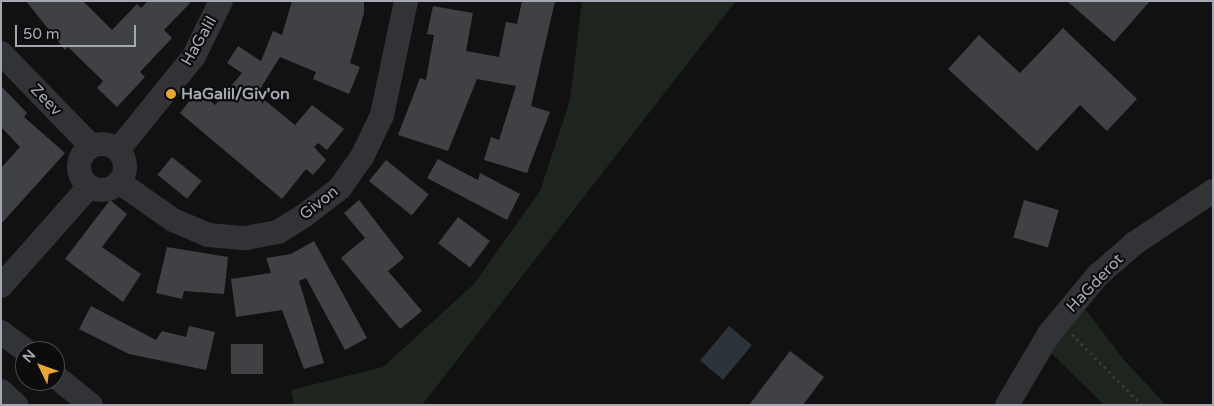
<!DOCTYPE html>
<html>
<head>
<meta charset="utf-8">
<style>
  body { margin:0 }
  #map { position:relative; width:1214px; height:406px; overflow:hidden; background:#111112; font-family:"Varela Round",sans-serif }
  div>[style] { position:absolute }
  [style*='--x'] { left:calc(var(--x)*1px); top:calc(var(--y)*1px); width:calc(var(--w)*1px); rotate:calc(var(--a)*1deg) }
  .green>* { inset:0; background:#1d251e }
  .water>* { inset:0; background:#2b343a; transform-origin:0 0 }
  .building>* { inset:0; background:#404145; transform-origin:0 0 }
  .path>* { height:3px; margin-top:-1.5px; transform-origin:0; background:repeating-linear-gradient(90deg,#383a3e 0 2.5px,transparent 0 6.5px) }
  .minor>* { height:24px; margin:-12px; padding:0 12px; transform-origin:12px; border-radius:12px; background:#323337 }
  .minor>.ring { margin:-12px; padding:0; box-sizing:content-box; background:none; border:24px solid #323337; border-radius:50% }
  .dots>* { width:14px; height:14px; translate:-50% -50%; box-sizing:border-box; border:2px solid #0c0c0d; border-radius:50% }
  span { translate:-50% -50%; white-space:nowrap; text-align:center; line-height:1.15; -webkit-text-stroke:4.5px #0c0c0d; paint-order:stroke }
  .street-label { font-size:16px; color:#a3a8b2 }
  .poi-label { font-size:16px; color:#a3a8b2; font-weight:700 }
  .left { translate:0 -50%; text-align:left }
  .frame { position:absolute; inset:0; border:2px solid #a3a8b2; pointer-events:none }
  .north { position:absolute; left:15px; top:341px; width:50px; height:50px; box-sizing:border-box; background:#0c0c0d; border:1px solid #484a4f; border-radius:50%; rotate:312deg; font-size:14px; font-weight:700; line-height:20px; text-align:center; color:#a3a8b2 }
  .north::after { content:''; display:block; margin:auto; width:18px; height:22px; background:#e9a532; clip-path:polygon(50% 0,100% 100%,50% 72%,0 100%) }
  .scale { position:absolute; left:15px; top:25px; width:121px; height:22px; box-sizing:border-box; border:2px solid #a3a8b2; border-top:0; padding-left:6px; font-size:15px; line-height:18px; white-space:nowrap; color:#a3a8b2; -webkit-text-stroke:4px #0c0c0d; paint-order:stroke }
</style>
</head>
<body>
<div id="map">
  <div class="green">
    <div style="clip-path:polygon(582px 1px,736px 1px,422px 405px,294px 405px,291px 390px,383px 367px,474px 284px,540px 191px,570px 100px)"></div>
    <div style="clip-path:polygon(1076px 297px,1124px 360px,1166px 405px,1104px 405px,1045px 347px)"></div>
  </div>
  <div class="water">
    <div style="left:729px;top:326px;width:30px;height:45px;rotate:40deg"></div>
  </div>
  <div class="building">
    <div style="clip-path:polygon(26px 1px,83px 1px,112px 30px,137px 4px,141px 8px,148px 1px,192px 1px,164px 30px,172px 38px,140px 72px,145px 77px,117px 107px,97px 88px,103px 81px,68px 47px,65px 50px)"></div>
    <div style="clip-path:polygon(292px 1px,364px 1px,364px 13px,350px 63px,360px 67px,349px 94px,313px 79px,316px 72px,280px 57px,257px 94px,295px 125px,312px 105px,344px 129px,327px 150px,318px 143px,314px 147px,326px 160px,313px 175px,306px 169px,282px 199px,180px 113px,198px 90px,215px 105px,242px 73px,227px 63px,238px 46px,261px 61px,273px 31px,282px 35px)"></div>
    <div style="clip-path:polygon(522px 1px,555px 1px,531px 106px,550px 112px,527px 173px,484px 160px,491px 137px,499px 140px,516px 86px,477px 79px,448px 151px,398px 135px,420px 78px,426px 80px,434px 35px,427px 34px,433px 6px,473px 13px,466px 51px,499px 57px,506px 22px,517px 24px)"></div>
    <div style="clip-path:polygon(1067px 1px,1150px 1px,1114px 42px)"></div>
    <div style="clip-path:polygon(1063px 28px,1137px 99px,1107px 131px,1080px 105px,1037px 151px,948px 69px,979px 35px,1020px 73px)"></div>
    <div style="clip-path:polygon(1px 86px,27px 113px,24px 117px,65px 153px,1px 224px,1px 168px,20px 147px,1px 127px)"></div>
    <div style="left:172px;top:157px;width:38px;height:23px;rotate:39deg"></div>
    <div style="clip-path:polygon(438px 159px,478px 180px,480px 173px,520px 194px,507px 220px,427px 178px)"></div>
    <div style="left:386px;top:160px;width:55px;height:27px;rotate:39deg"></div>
    <div style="clip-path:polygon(110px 200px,127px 214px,102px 247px,141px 274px,123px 302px,65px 259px)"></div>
    <div style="clip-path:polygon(359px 200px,404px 258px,388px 271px,422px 311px,400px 329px,341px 258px,365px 238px,344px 213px)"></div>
    <div style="left:1024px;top:200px;width:36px;height:39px;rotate:16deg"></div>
    <div style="left:458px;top:217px;width:40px;height:33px;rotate:37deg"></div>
    <div style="clip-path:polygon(314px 241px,367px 338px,345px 350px,306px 278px,299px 281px,324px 363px,304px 369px,282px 310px,236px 317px,231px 279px,271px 273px,266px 258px,291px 254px)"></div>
    <div style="clip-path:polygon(167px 247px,228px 257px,224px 294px,184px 291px,182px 299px,156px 293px)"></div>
    <div style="clip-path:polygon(91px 306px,156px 340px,162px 331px,186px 337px,189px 326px,215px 332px,206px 370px,129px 354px,79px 329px)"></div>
    <div style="left:231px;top:344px;width:32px;height:30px"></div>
    <div style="clip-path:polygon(790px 351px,824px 377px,803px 405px,749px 405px)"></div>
  </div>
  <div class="path">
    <div style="--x:1072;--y:334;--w:100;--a:45.4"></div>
  </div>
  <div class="minor">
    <div style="--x:1;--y:53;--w:129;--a:45.9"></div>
    <div class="ring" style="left:79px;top:144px;width:22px;height:22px"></div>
    <div style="--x:118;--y:150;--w:121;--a:-51"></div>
    <div style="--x:194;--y:56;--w:61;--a:-63.9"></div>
    <div style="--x:119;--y:182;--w:66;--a:35.1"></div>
    <div style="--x:173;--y:220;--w:38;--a:23"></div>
    <div style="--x:208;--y:235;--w:38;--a:5"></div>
    <div style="--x:246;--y:238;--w:33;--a:-11"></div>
    <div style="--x:278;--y:232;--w:32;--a:-32"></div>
    <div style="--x:305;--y:215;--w:44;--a:-37.6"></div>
    <div style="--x:340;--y:188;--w:38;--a:-55"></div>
    <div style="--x:362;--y:157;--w:47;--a:-64.5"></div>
    <div style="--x:382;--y:115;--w:116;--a:-78.1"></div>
    <div style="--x:1;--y:286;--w:132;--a:-48.4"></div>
    <div style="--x:1;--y:332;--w:31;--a:37"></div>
    <div style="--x:55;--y:376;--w:46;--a:38.9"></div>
    <div style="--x:1;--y:391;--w:21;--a:43"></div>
    <div style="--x:1007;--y:405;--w:82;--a:-59.4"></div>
    <div style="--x:1049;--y:334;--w:77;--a:-50.3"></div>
    <div style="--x:1098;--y:275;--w:49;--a:-40.9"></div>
    <div style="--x:1135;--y:243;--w:94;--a:-33.7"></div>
  </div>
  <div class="dots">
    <div style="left:171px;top:94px;background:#e9a532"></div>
  </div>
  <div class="street-label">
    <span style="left:199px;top:41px;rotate:-60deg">HaGalil</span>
    <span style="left:46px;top:100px;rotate:46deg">Zeev</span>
    <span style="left:319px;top:203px;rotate:-38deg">Givon</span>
    <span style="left:1095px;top:283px;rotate:-46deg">HaGderot</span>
  </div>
  <div class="poi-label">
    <span class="left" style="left:181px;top:94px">HaGalil/Giv'on</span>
  </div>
  <div class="frame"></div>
  <div class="north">N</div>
  <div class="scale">50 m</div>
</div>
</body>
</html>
